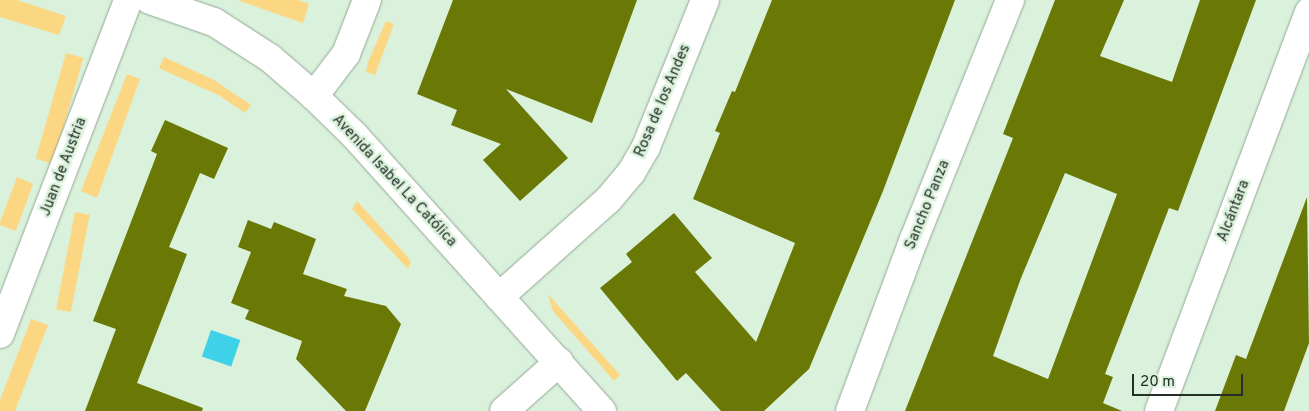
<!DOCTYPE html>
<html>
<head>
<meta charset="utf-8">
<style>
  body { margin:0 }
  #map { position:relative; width:1309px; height:411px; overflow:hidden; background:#daf1dc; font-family:Overpass,sans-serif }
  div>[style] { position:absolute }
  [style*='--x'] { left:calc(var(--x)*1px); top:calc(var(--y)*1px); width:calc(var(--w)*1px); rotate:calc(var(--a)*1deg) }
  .green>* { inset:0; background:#fcd783; transform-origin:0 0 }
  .water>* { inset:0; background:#3ed1e8; transform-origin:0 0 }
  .building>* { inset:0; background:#6a7806 }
  .roads { filter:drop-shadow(0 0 1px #93a895) drop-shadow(0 0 1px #93a895) }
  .street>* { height:28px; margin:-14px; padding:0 14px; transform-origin:14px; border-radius:14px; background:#fff }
  .secondary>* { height:28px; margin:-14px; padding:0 14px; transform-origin:14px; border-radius:14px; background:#fff }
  span { translate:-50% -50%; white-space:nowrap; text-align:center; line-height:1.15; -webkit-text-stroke:5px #daf1dc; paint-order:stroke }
  .street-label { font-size:15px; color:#262f27 }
  .scale { position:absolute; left:1132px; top:374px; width:111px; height:22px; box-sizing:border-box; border:2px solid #262f27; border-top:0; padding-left:6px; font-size:15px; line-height:18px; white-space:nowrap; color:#262f27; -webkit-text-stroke:4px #daf1dc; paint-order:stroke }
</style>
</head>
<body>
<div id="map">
  <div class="green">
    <div style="clip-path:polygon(0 0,17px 0,66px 16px,59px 35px,0 17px)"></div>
    <div style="clip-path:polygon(237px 0,298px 0,309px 4px,303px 23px)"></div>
    <div style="clip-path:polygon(386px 21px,394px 24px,375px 75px,366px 72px,368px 62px)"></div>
    <div style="left:66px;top:53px;width:18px;height:110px;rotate:16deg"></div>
    <div style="clip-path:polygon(164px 57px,214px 80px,251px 105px,245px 113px,220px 96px,159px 68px)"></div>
    <div style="clip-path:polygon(127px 74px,140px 79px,97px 198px,81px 191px)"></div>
    <div style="clip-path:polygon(17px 177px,33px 184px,16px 231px,0 225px,0 222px)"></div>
    <div style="clip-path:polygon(357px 201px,407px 256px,411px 262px,408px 269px,352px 209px)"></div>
    <div style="left:75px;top:212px;width:15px;height:99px;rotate:11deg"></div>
    <div style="clip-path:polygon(548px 294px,620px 375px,614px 381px,553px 311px)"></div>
    <div style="clip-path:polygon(31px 319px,48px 325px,15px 411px,0 411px,0 400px)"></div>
  </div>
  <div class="water">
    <div style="left:211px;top:330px;width:31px;height:28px;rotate:19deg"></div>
  </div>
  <div class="building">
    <div style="clip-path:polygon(453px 0,637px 0,592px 123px,506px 89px,568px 158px,520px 201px,483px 160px,501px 144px,451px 125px,457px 110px,417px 94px)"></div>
    <div style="clip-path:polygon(772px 0,955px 0,883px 191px,809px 369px,764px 411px,721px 411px,686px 373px,677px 381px,600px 288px,632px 262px,626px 254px,674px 213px,712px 258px,695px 272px,756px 342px,795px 243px,693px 199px,720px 133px,715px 131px,732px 91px,735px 92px)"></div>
    <div style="clip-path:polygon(evenodd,1055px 0,1124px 0,1100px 56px,1172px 82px,1200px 0,1256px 0,1178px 211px,1169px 208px,1105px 374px,1113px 377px,1103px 403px,1122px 411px,905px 411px,1013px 138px,1003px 134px,1055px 0,1065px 173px,1117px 194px,1048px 379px,993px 356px,1021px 278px,1065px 173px)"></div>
    <div style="clip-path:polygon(165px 120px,228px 148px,214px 179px,200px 173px,169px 247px,187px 254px,137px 383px,203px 408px,202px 411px,85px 411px,116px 329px,93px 321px,157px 154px,151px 151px)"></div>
    <div style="clip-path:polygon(1307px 197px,1309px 343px,1284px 411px,1215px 411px,1236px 355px,1246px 359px)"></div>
    <div style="clip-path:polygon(248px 220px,271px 229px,274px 222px,316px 239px,303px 274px,347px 289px,344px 296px,386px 306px,401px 324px,365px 411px,346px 411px,296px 359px,302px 341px,245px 319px,249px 310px,231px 303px,251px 252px,238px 247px)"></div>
  </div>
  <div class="roads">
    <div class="street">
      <div style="--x:499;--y:297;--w:146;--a:-41.7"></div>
      <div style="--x:608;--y:200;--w:35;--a:-50"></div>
      <div style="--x:631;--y:173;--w:30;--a:-60"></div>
      <div style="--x:646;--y:147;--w:158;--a:-68.1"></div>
      <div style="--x:0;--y:334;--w:358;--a:-69"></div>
      <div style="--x:504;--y:411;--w:74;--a:-41.7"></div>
      <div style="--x:850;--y:411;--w:184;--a:-69.6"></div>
      <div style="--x:914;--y:239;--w:258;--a:-68.1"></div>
    </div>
    <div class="secondary">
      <div style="--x:150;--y:0;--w:68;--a:19"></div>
      <div style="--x:214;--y:22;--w:67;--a:32.7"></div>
      <div style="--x:270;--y:58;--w:58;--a:40.8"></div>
      <div style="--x:314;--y:96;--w:57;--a:44.3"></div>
      <div style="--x:355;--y:136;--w:370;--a:48.1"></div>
      <div style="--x:314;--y:96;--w:53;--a:-52.7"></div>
      <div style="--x:346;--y:54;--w:58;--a:-68.7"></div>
      <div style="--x:1159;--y:411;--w:426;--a:-69.4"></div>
    </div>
  </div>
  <div class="street-label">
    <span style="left:663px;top:101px;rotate:-67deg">Rosa de los Andes</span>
    <span style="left:64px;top:167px;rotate:-69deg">Juan de Austria</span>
    <span style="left:394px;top:181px;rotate:47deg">Avenida Isabel La Católica</span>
    <span style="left:928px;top:205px;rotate:-68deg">Sancho Panza</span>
    <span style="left:1234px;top:211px;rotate:-69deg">Alcántara</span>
  </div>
  <div class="scale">20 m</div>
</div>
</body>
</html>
